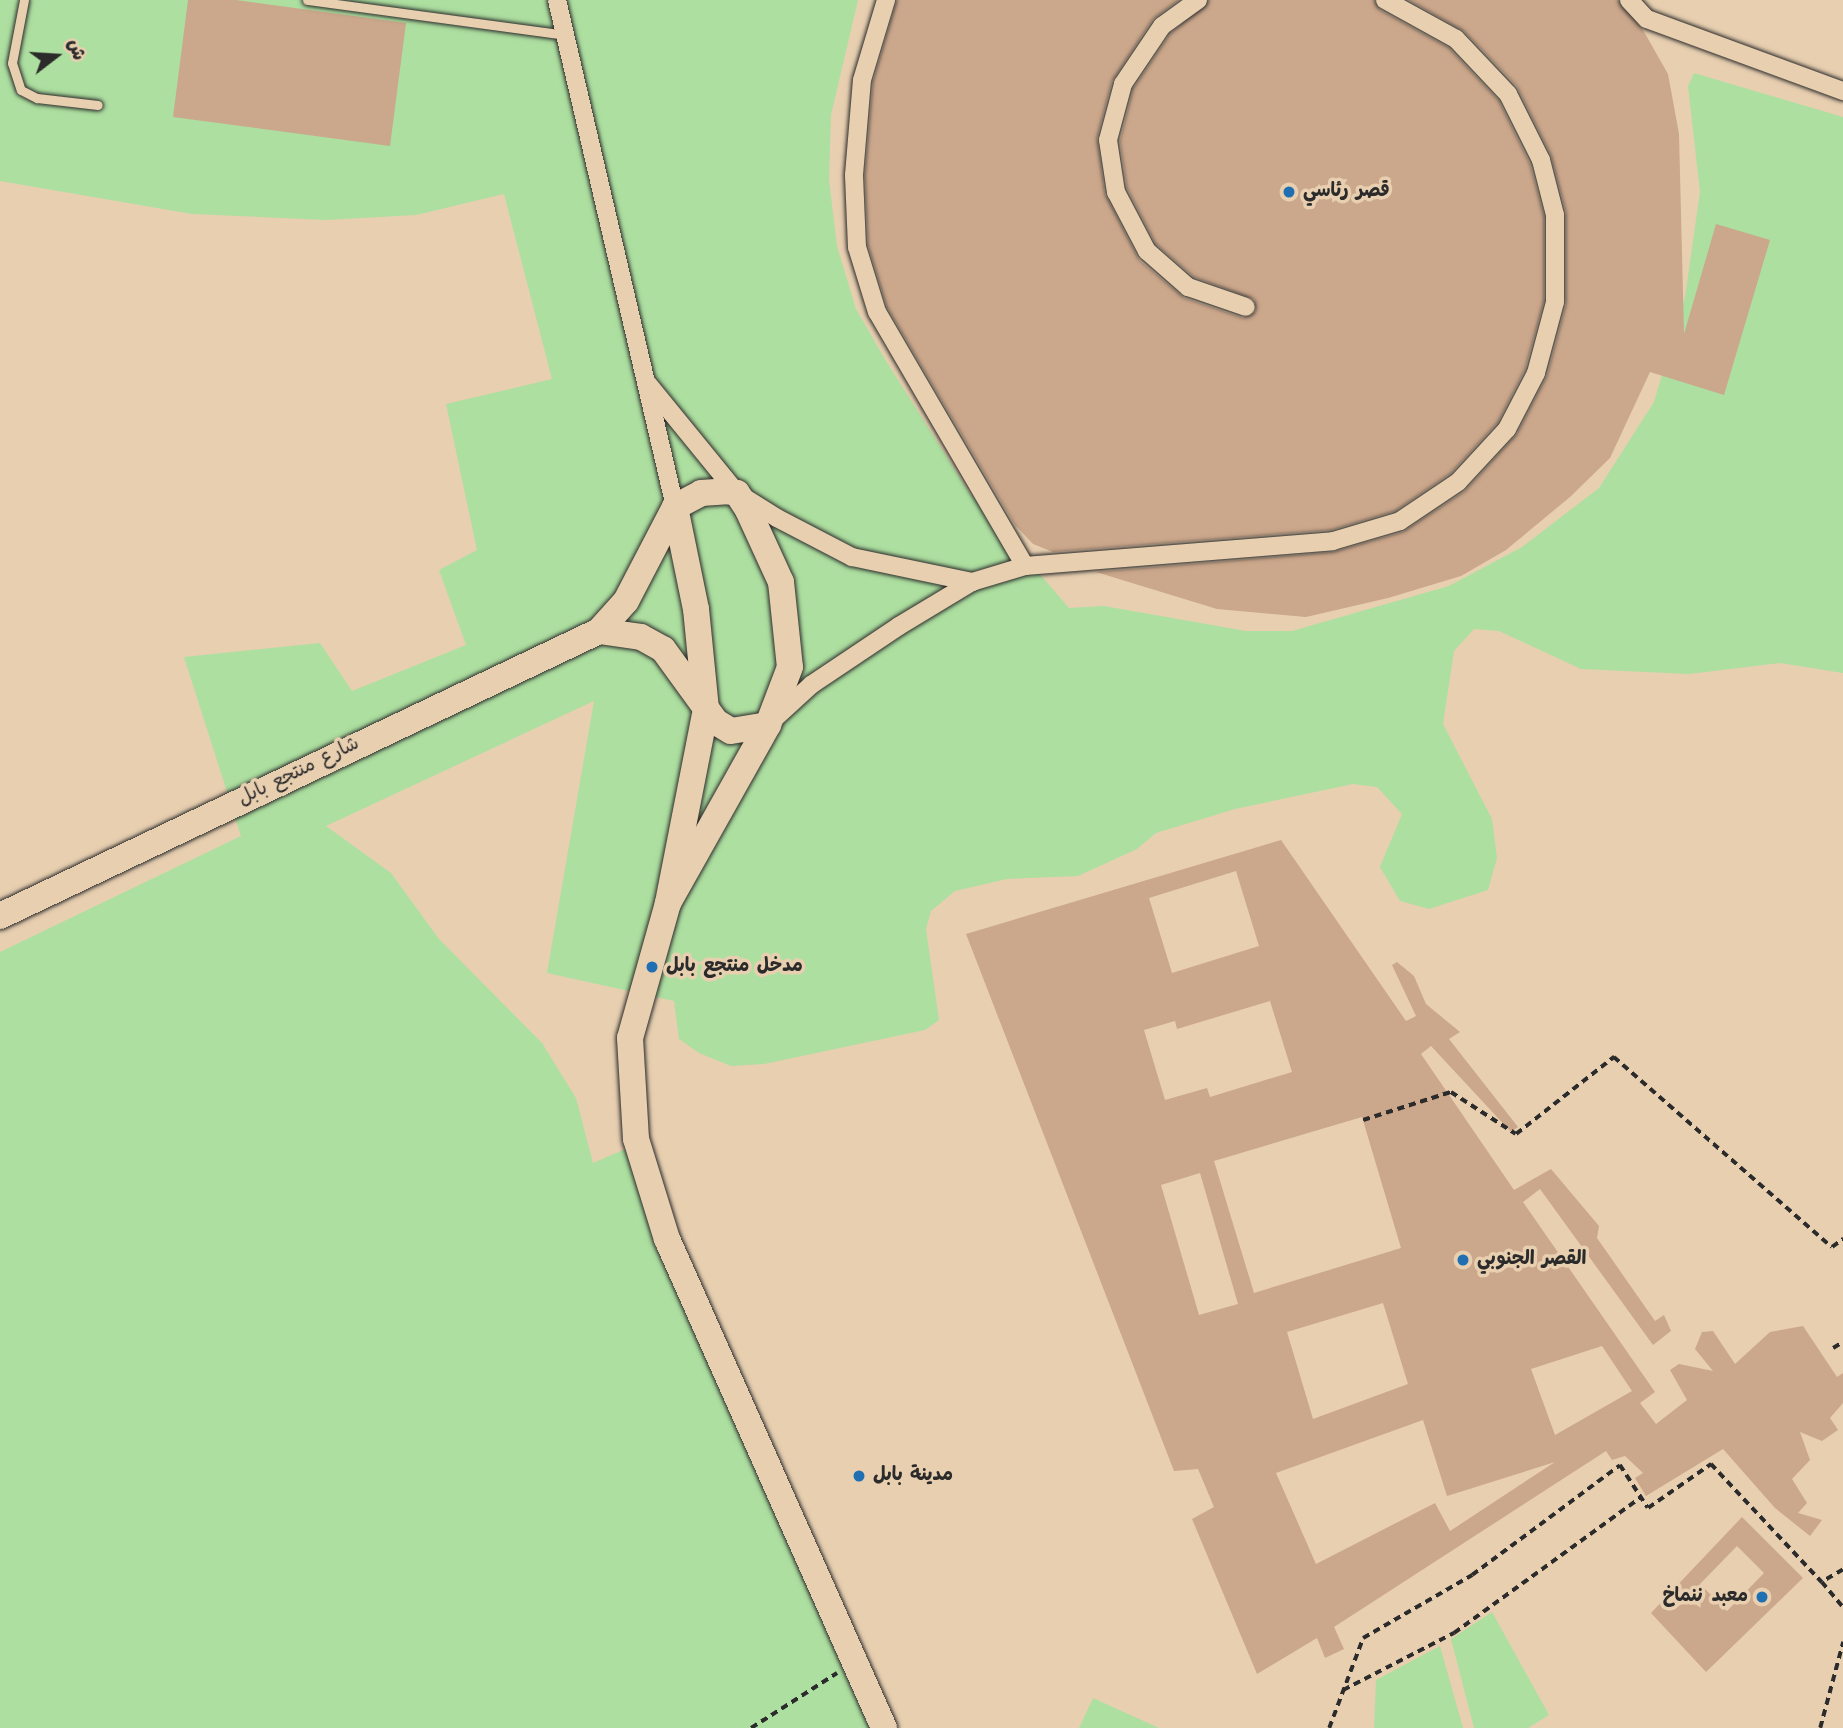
<!DOCTYPE html>
<html>
<head>
<meta charset="utf-8">
<style>
  body { margin:0 }
  #map { position:relative; width:1843px; height:1728px; overflow:hidden; background:#e8cfb0; font-family:Kalam,"Playpen Sans Arabic",sans-serif }
  div>[style] { position:absolute }
  [style*='--x'] { left:calc(var(--x)*1px); top:calc(var(--y)*1px); width:calc(var(--w)*1px); rotate:calc(var(--a)*1deg) }
  .green>* { inset:0; background:#addfa0 }
  .building>* { inset:0; background:#cba78b }
  .path>* { height:3.5px; margin-top:-1.75px; transform-origin:0; background:repeating-linear-gradient(90deg,#2b2b2b 0 7px,transparent 0 12px) }
  .roads { filter:drop-shadow(0 0 2px #2b2b2b) drop-shadow(0 0 2px #2b2b2b) }
  .lane>* { height:9px; margin:-4.5px; padding:0 4.5px; transform-origin:4.5px; border-radius:4.5px; background:#e8cfb0 }
  .street>* { height:18px; margin:-9px; padding:0 9px; transform-origin:9px; border-radius:9px; background:#e8cfb0 }
  .secondary>* { height:26px; margin:-13px; padding:0 13px; transform-origin:13px; border-radius:13px; background:#e8cfb0 }
  .dots>* { width:19px; height:19px; translate:-50% -50%; box-sizing:border-box; border:4px solid #e8cfb0; border-radius:50% }
  span { translate:-50% -50%; white-space:nowrap; text-align:center; line-height:1.15; -webkit-text-stroke:7px #e8cfb0; paint-order:stroke }
  .poi-label { font-size:19px; color:#2b2b2b; font-weight:700 }
  .left { translate:0 -50%; text-align:left }
  .right { translate:-100% -50%; text-align:right }
  .street-label { font-size:19px; color:#2b2b2b }
  .north { position:absolute; left:21px; top:21px; width:70px; height:70px; -webkit-text-stroke:5px #e8cfb0; paint-order:stroke; rotate:73deg; font-size:19px; font-weight:700; line-height:28px; text-align:center; color:#2b2b2b }
  .north::after { content:''; display:block; margin:auto; width:24px; height:32px; background:#2b2b2b; clip-path:polygon(50% 0,100% 100%,50% 72%,0 100%) }
</style>
</head>
<body>
<div id="map">
  <div class="green">
    <div style="clip-path:polygon(0 0,858px 0,831px 115px,829px 180px,837px 246px,856px 309px,886px 361px,969px 492px,1069px 608px,1104px 606px,1246px 631px,1292px 631px,1449px 586px,1522px 547px,1599px 488px,1654px 402px,1685px 297px,1700px 192px,1688px 86px,1694px 73px,1843px 117px,1843px 673px,1780px 663px,1689px 674px,1581px 669px,1499px 631px,1474px 629px,1454px 651px,1443px 724px,1492px 819px,1497px 858px,1488px 890px,1429px 909px,1400px 901px,1380px 867px,1402px 814px,1377px 787px,1353px 784px,1235px 809px,1156px 833px,1137px 849px,1078px 876px,1007px 879px,955px 891px,931px 911px,926px 929px,939px 1020px,925px 1030px,764px 1064px,731px 1066px,699px 1053px,679px 1039px,674px 1001px,547px 973px,594px 701px,326px 826px,391px 873px,439px 939px,542px 1043px,576px 1098px,593px 1163px,637px 1144px,884px 1728px,0 1728px,0 952px,241px 836px,184px 657px,320px 643px,352px 691px,466px 645px,439px 570px,477px 550px,446px 404px,552px 379px,504px 194px,416px 215px,326px 220px,192px 214px,0 181px)"></div>
    <div style="clip-path:polygon(1492px 1612px,1549px 1715px,1528px 1728px,1474px 1728px,1451px 1639px)"></div>
    <div style="clip-path:polygon(1440px 1646px,1463px 1728px,1374px 1728px,1376px 1680px)"></div>
    <div style="clip-path:polygon(1093px 1698px,1159px 1728px,1079px 1728px)"></div>
  </div>
  <div class="building">
    <div style="clip-path:polygon(188px 0,236px 0,406px 23px,390px 146px,173px 117px)"></div>
    <div style="clip-path:polygon(897px 0,1179px 0,1153px 19px,1112px 81px,1097px 138px,1105px 194px,1139px 260px,1184px 298px,1243px 318px,1256px 311px,1254px 299px,1194px 277px,1156px 244px,1127px 188px,1120px 141px,1133px 89px,1170px 34px,1209px 0,1374px 0,1380px 10px,1449px 48px,1499px 101px,1530px 164px,1544px 216px,1544px 301px,1525px 369px,1498px 422px,1451px 473px,1395px 511px,1331px 530px,1053px 552px,1033px 544px,1015px 525px,887px 307px,868px 245px,865px 175px,873px 82px)"></div>
    <div style="clip-path:polygon(1409px 0,1618px 0,1643px 30px,1668px 74px,1679px 134px,1684px 334px,1716px 224px,1770px 240px,1724px 395px,1650px 372px,1610px 458px,1570px 497px,1506px 550px,1461px 576px,1388px 598px,1306px 617px,1217px 609px,1096px 572px,1334px 552px,1403px 532px,1465px 491px,1517px 434px,1547px 376px,1566px 305px,1566px 212px,1551px 155px,1517px 86px,1464px 31px)"></div>
    <div style="clip-path:polygon(evenodd,1281px 840px,1406px 1021px,1416px 1016px,1392px 965px,1397px 962px,1414px 976px,1426px 1004px,1460px 1032px,1449px 1039px,1518px 1127px,1511px 1132px,1431px 1046px,1421px 1054px,1514px 1190px,1551px 1169px,1599px 1226px,1597px 1238px,1655px 1321px,1664px 1315px,1671px 1331px,1653px 1345px,1540px 1189px,1523px 1202px,1655px 1392px,1640px 1403px,1656px 1424px,1687px 1400px,1670px 1370px,1679px 1364px,1713px 1371px,1695px 1349px,1702px 1332px,1713px 1331px,1735px 1364px,1770px 1332px,1803px 1326px,1837px 1377px,1843px 1373px,1843px 1403px,1830px 1418px,1838px 1430px,1822px 1441px,1800px 1432px,1810px 1460px,1792px 1479px,1807px 1503px,1798px 1513px,1822px 1520px,1810px 1536px,1775px 1508px,1723px 1449px,1646px 1496px,1635px 1478px,1643px 1473px,1625px 1456px,1612px 1460px,1606px 1451px,1334px 1627px,1344px 1649px,1325px 1658px,1317px 1638px,1257px 1674px,1192px 1519px,1214px 1507px,1198px 1469px,1174px 1471px,966px 934px,1281px 840px,1236px 871px,1259px 946px,1172px 973px,1149px 898px,1236px 871px,1281px 840px,1270px 1001px,1292px 1072px,1210px 1097px,1207px 1088px,1165px 1100px,1144px 1030px,1175px 1021px,1177px 1029px,1270px 1001px,1281px 840px,1362px 1117px,1401px 1248px,1254px 1293px,1214px 1161px,1362px 1117px,1281px 840px,1200px 1173px,1238px 1304px,1199px 1315px,1161px 1185px,1200px 1173px,1281px 840px,1383px 1303px,1408px 1384px,1313px 1419px,1287px 1332px,1383px 1303px,1281px 840px,1602px 1346px,1632px 1391px,1555px 1435px,1531px 1369px,1602px 1346px,1281px 840px,1423px 1420px,1447px 1496px,1555px 1462px,1450px 1531px,1435px 1503px,1316px 1564px,1276px 1473px,1423px 1420px)"></div>
    <div style="clip-path:polygon(evenodd,1742px 1517px,1803px 1578px,1706px 1672px,1651px 1613px,1742px 1517px,1737px 1546px,1764px 1573px,1727px 1611px,1700px 1584px,1737px 1546px)"></div>
  </div>
  <div class="path">
    <div style="--x:1363;--y:1120;--w:92;--a:-17.7"></div>
    <div style="--x:1451;--y:1092;--w:77;--a:32.9"></div>
    <div style="--x:1516;--y:1134;--w:125;--a:-38.2"></div>
    <div style="--x:1614;--y:1057;--w:289;--a:41.1"></div>
    <div style="--x:1832;--y:1247;--w:14;--a:-36"></div>
    <div style="--x:1833;--y:1348;--w:12;--a:-31"></div>
    <div style="--x:1843;--y:1570;--w:24;--a:150"></div>
    <div style="--x:1822;--y:1582;--w:33;--a:50"></div>
    <div style="--x:1343;--y:1690;--w:125;--a:-27.2"></div>
    <div style="--x:1454;--y:1633;--w:231;--a:-36"></div>
    <div style="--x:751;--y:1728;--w:102;--a:-32.6"></div>
    <div style="--x:1329;--y:1728;--w:96;--a:-69.3"></div>
    <div style="--x:1363;--y:1638;--w:126;--a:-30"></div>
    <div style="--x:1472;--y:1575;--w:184;--a:-36.6"></div>
    <div style="--x:1620;--y:1465;--w:51;--a:56.9"></div>
    <div style="--x:1648;--y:1508;--w:77;--a:-34.9"></div>
    <div style="--x:1711;--y:1464;--w:162;--a:46.8"></div>
    <div style="--x:1820;--y:1728;--w:89;--a:-75"></div>
  </div>
  <div class="roads">
    <div class="lane">
      <div style="--x:24;--y:0;--w:64;--a:100.8"></div>
      <div style="--x:12;--y:63;--w:28;--a:72"></div>
      <div style="--x:21;--y:90;--w:18;--a:27"></div>
      <div style="--x:37;--y:98;--w:61;--a:6.5"></div>
      <div style="--x:307;--y:0;--w:261;--a:7.7"></div>
    </div>
    <div class="street">
      <div style="--x:557;--y:0;--w:521;--a:76.9"></div>
      <div style="--x:1198;--y:0;--w:44;--a:144.2"></div>
      <div style="--x:1162;--y:26;--w:70;--a:123.9"></div>
      <div style="--x:1123;--y:84;--w:58;--a:105"></div>
      <div style="--x:1108;--y:140;--w:53;--a:81.3"></div>
      <div style="--x:1116;--y:192;--w:67;--a:62.3"></div>
      <div style="--x:1147;--y:251;--w:55;--a:41.3"></div>
      <div style="--x:1188;--y:287;--w:61;--a:19"></div>
      <div style="--x:1629;--y:0;--w:26;--a:47"></div>
      <div style="--x:1647;--y:19;--w:209;--a:20.2"></div>
      <div style="--x:648;--y:384;--w:141;--a:50.8"></div>
      <div style="--x:737;--y:493;--w:47;--a:32"></div>
      <div style="--x:777;--y:518;--w:85;--a:27.5"></div>
      <div style="--x:852;--y:557;--w:123;--a:11.8"></div>
      <div style="--x:1025;--y:566;--w:309;--a:-4.6"></div>
      <div style="--x:1333;--y:541;--w:70;--a:-16.6"></div>
      <div style="--x:1400;--y:521;--w:70;--a:-33.9"></div>
      <div style="--x:1458;--y:482;--w:72;--a:-47.2"></div>
      <div style="--x:1507;--y:429;--w:63;--a:-62.6"></div>
      <div style="--x:1536;--y:373;--w:73;--a:-75"></div>
      <div style="--x:1555;--y:302;--w:87;--a:-90"></div>
      <div style="--x:1555;--y:215;--w:57;--a:-104.3"></div>
      <div style="--x:1541;--y:160;--w:74;--a:-116.6"></div>
      <div style="--x:1508;--y:94;--w:76;--a:-133.4"></div>
      <div style="--x:1456;--y:39;--w:81;--a:-151.2"></div>
      <div style="--x:773;--y:720;--w:52;--a:-42.6"></div>
      <div style="--x:811;--y:685;--w:106;--a:-33.8"></div>
      <div style="--x:899;--y:626;--w:85;--a:-31.1"></div>
      <div style="--x:972;--y:582;--w:55;--a:-16.8"></div>
      <div style="--x:1025;--y:566;--w:294;--a:-120.2"></div>
      <div style="--x:877;--y:312;--w:68;--a:-107.1"></div>
      <div style="--x:857;--y:247;--w:72;--a:-92.4"></div>
      <div style="--x:854;--y:175;--w:95;--a:-85.2"></div>
      <div style="--x:862;--y:80;--w:84;--a:-73.3"></div>
    </div>
    <div class="secondary">
      <div style="--x:675;--y:507;--w:104;--a:78.4"></div>
      <div style="--x:696;--y:609;--w:100;--a:84.3"></div>
      <div style="--x:706;--y:709;--w:198;--a:101.1"></div>
      <div style="--x:668;--y:903;--w:140;--a:105.7"></div>
      <div style="--x:630;--y:1038;--w:101;--a:86.6"></div>
      <div style="--x:636;--y:1139;--w:105;--a:72.8"></div>
      <div style="--x:667;--y:1239;--w:535;--a:66.07"></div>
      <div style="--x:599;--y:631;--w:42;--a:8.1"></div>
      <div style="--x:641;--y:637;--w:25;--a:29"></div>
      <div style="--x:663;--y:649;--w:90;--a:54"></div>
      <div style="--x:716;--y:722;--w:17;--a:31"></div>
      <div style="--x:731;--y:731;--w:37;--a:-9"></div>
      <div style="--x:0;--y:916;--w:663;--a:-25.44"></div>
      <div style="--x:599;--y:631;--w:40;--a:-48"></div>
      <div style="--x:626;--y:601;--w:106;--a:-62.5"></div>
      <div style="--x:675;--y:507;--w:30;--a:-28"></div>
      <div style="--x:701;--y:493;--w:26;--a:-4"></div>
      <div style="--x:727;--y:491;--w:10;--a:11"></div>
      <div style="--x:737;--y:493;--w:20;--a:57"></div>
      <div style="--x:748;--y:510;--w:79;--a:65.4"></div>
      <div style="--x:781;--y:582;--w:85;--a:84"></div>
      <div style="--x:790;--y:667;--w:62;--a:110.8"></div>
      <div style="--x:768;--y:725;--w:204;--a:119.3"></div>
    </div>
  </div>
  <div class="dots">
    <div style="left:1289px;top:192px;background:#1f6fb2"></div>
    <div style="left:652px;top:967px;background:#1f6fb2"></div>
    <div style="left:1463px;top:1260px;background:#1f6fb2"></div>
    <div style="left:859px;top:1476px;background:#1f6fb2"></div>
    <div style="left:1762px;top:1597px;background:#1f6fb2"></div>
  </div>
  <div class="poi-label">
    <span class="left" style="left:1303px;top:192px">قصر رئاسي</span>
    <span class="left" style="left:666px;top:967px">مدخل منتجع بابل</span>
    <span class="left" style="left:1477px;top:1260px">القصر الجنوبي</span>
    <span class="left" style="left:873px;top:1476px">مدينة بابل</span>
    <span class="right" style="left:1748px;top:1597px">معبد ننماخ</span>
  </div>
  <div class="street-label">
    <span style="left:299px;top:772px;rotate:-26deg">شارع منتجع بابل</span>
  </div>
  <div class="north">ش</div>
</div>
</body>
</html>
